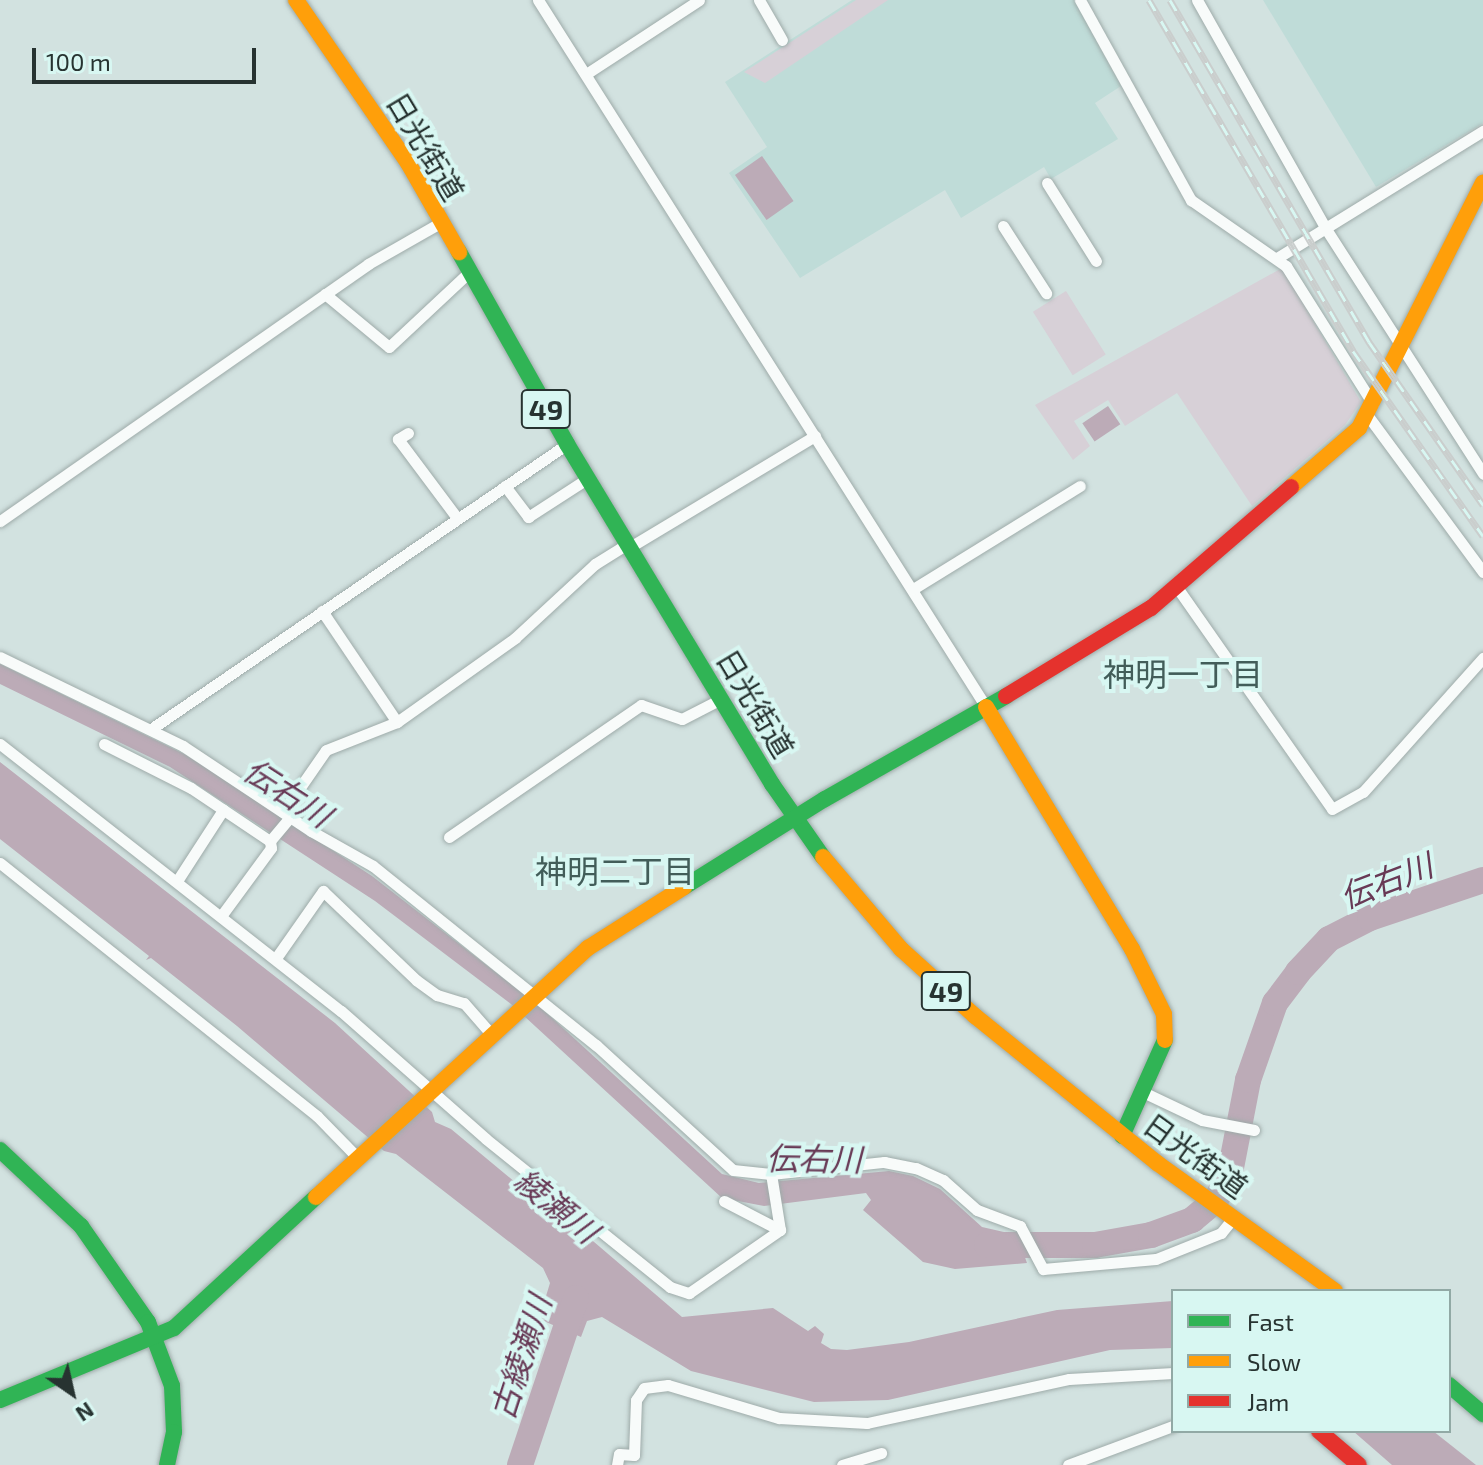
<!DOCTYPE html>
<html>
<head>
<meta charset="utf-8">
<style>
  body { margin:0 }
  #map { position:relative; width:1483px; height:1465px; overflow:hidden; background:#d2e2e0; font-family:"Exo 2","Noto Sans JP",sans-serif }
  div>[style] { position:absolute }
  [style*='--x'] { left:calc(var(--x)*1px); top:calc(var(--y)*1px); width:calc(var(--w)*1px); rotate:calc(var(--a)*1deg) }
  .built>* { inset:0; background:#bfdcd8 }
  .green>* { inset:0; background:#d7d0d7; transform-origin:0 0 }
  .water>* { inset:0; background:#bcabb7; transform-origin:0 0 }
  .river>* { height:26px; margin:-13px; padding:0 13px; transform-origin:13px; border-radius:13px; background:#bcabb7 }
  .roads { filter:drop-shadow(0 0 2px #9eaba9) drop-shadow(0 0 2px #9eaba9) }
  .street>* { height:11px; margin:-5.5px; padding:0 5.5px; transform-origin:5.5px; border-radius:5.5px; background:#f8fbfa }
  .fast>* { height:16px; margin:-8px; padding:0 8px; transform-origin:8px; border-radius:8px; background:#30b455 }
  .slow>* { height:16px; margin:-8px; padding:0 8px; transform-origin:8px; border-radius:8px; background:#ff9f0a }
  .jam>* { height:16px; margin:-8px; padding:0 8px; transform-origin:8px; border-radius:8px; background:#e5322d }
  .rail>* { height:7px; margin-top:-3.5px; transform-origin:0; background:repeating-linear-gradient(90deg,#d8f7f2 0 12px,#cacecd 0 24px); box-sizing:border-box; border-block:2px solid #cacecd }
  span { translate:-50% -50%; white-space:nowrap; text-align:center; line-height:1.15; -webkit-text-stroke:8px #d8f7f2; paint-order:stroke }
  .shield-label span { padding:2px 6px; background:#d8f7f2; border:2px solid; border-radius:6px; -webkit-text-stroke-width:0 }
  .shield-label { font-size:28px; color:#273331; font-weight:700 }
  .street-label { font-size:30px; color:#273331 }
  .neighbourhood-label { font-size:32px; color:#425d59 }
  .water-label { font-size:32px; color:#683a56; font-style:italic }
  .legend { position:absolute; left:1171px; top:1289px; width:280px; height:144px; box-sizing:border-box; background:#d8f7f2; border:2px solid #91a9a5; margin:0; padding:10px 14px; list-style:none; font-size:24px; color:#273331 }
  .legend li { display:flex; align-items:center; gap:16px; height:40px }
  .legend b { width:40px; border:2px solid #91a9a5 }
  .north { position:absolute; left:32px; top:1353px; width:80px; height:80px; -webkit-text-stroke:6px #d8f7f2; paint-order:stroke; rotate:146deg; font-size:22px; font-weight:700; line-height:32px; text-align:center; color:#273331 }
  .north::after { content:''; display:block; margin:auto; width:28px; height:36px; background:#273331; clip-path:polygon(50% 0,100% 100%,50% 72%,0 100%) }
  .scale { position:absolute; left:32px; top:48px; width:224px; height:36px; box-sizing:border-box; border:4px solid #273331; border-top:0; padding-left:10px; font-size:24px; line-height:28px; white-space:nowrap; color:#273331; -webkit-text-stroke:6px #d8f7f2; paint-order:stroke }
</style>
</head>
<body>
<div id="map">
  <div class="built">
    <div style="clip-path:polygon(852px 0,1074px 0,1121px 86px,1095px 103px,1118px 139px,1051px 179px,1044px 167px,961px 218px,945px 190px,800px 278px,729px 173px,767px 147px,725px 82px)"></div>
    <div style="clip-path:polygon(1263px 0,1483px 0,1483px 123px,1376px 187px)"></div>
  </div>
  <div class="green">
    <div style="clip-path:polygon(856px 0,888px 0,765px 83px,744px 72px)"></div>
    <div style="clip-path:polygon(1282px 268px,1361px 402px,1345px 425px,1252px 506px,1177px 393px,1125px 426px,1108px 400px,1074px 421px,1090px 446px,1073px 460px,1035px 405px)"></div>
    <div style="left:1066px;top:291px;width:75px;height:39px;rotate:58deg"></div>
  </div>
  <div class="water">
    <div style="left:762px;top:156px;width:55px;height:33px;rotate:55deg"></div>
    <div style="left:1108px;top:406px;width:22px;height:31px;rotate:56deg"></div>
    <div style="clip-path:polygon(0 664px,186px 755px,372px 876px,539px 1006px,722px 1174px,759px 1183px,889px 1171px,913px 1176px,940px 1189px,982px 1227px,1017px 1235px,1027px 1263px,955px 1269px,923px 1262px,863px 1210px,871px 1200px,866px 1193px,764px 1206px,722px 1198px,511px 1004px,375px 901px,170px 767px,0 684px)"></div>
    <div style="clip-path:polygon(0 762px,335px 1023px,432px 1112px,435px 1122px,451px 1129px,533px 1197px,539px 1195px,682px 1317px,773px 1308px,808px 1331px,815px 1326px,824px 1334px,821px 1343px,831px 1349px,847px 1350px,909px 1342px,1057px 1310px,1173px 1301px,1173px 1348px,1110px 1350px,888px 1400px,814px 1402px,691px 1371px,602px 1317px,587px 1321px,581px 1337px,539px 1319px,550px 1283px,543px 1268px,396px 1154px,384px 1151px,237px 1026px,151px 958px,146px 960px,149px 956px,0 839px)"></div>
    <div style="clip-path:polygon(1353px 1431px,1433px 1431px,1476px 1465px,1392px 1465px)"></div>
  </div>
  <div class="river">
    <div style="--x:987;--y:1245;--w:108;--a:0"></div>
    <div style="--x:1095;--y:1245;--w:57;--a:-10.1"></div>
    <div style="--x:1151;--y:1235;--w:44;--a:-20.1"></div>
    <div style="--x:1192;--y:1220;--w:30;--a:-40"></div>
    <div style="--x:1215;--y:1201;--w:27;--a:-59"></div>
    <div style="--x:1229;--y:1178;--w:100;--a:-79"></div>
    <div style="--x:1248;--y:1080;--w:82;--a:-70.7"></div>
    <div style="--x:1275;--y:1003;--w:39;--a:-53"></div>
    <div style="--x:1298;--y:972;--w:45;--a:-46.8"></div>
    <div style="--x:1329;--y:939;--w:46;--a:-27.1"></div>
    <div style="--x:1370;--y:918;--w:119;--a:-18.6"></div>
    <div style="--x:520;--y:1465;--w:176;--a:-71.5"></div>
  </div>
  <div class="roads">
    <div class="street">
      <div style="--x:538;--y:0;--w:837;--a:57.64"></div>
      <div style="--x:759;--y:0;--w:46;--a:60.1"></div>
      <div style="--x:1080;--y:0;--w:229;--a:61"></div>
      <div style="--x:1191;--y:200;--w:116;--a:34.8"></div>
      <div style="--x:1286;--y:266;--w:163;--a:57.8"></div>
      <div style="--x:1197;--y:0;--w:263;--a:60.6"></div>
      <div style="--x:1326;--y:229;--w:291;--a:57.3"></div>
      <div style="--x:586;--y:74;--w:135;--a:-33.2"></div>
      <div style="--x:1047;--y:183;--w:92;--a:57.9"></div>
      <div style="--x:1003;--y:226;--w:80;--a:57.3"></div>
      <div style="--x:1277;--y:258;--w:242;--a:-31.7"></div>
      <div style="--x:325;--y:294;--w:83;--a:39.6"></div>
      <div style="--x:389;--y:347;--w:108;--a:-43.1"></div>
      <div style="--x:1368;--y:416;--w:194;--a:53.6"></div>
      <div style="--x:408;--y:433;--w:12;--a:149"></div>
      <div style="--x:398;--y:439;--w:99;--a:53.2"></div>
      <div style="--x:505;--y:486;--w:39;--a:53"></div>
      <div style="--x:528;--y:517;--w:72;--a:-33"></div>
      <div style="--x:0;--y:521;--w:449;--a:-34.9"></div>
      <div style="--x:368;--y:264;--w:83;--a:-29.7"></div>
      <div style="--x:630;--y:547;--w:216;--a:-31"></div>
      <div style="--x:1176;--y:586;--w:272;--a:55"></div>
      <div style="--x:1332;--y:809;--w:35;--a:-29"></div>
      <div style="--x:1363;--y:792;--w:180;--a:-48.2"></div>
      <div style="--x:913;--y:589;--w:196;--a:-31.7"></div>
      <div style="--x:322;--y:611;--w:134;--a:56"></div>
      <div style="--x:0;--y:657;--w:203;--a:25.9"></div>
      <div style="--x:183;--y:746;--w:154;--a:33.6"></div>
      <div style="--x:311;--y:831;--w:71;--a:29.4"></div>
      <div style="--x:373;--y:866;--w:286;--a:38.8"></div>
      <div style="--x:596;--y:1045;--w:185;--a:42.4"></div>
      <div style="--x:733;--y:1170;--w:38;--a:6"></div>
      <div style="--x:771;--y:1174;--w:114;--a:-6.1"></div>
      <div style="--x:884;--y:1162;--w:33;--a:11"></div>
      <div style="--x:916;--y:1168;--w:30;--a:24"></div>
      <div style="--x:943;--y:1180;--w:45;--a:41.4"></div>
      <div style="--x:977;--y:1210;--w:46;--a:20.4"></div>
      <div style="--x:1020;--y:1226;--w:49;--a:61.9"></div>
      <div style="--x:1043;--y:1269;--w:113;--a:-5.1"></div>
      <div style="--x:1156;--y:1259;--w:70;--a:-21.8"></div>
      <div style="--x:1221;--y:1233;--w:19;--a:-51"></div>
      <div style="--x:151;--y:729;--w:504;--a:-34.41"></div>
      <div style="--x:0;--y:744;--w:433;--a:38.1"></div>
      <div style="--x:341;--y:1011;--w:193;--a:41.4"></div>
      <div style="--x:486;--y:1139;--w:236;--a:38.8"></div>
      <div style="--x:670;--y:1287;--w:20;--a:18"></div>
      <div style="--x:689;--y:1293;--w:111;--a:-34.7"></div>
      <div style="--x:780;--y:1230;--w:57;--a:-99.1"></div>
      <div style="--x:104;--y:744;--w:97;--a:26.8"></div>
      <div style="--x:191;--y:788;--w:95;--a:33.9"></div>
      <div style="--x:270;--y:841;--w:7;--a:82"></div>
      <div style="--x:271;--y:848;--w:84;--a:126.3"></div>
      <div style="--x:283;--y:812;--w:75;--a:-55.3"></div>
      <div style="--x:326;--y:750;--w:76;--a:-21.5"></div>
      <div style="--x:397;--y:722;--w:145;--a:-35.4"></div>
      <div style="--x:515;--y:638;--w:109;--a:-42.8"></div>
      <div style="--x:595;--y:564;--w:39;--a:-32"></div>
      <div style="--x:449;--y:837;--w:233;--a:-34.5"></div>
      <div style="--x:641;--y:705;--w:43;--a:18.9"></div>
      <div style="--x:682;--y:719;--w:44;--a:-27.1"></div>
      <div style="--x:270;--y:841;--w:31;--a:-50"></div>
      <div style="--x:0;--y:863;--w:406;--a:38.6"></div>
      <div style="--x:317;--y:1116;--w:56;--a:45.7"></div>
      <div style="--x:177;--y:881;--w:85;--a:-57.1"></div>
      <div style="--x:276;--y:958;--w:82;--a:-55"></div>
      <div style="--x:323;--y:891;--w:129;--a:43.7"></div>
      <div style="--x:416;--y:980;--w:26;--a:36"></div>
      <div style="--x:437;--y:995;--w:28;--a:17"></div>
      <div style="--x:464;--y:1003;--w:41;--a:48.9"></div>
      <div style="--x:1145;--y:1093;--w:63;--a:25.3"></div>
      <div style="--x:1202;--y:1120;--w:53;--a:10.9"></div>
      <div style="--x:724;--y:1201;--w:63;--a:27.4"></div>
      <div style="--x:617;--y:1465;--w:11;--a:-80"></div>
      <div style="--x:619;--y:1454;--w:15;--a:4"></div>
      <div style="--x:634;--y:1455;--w:55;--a:-87.9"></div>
      <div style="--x:636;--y:1400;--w:14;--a:-56"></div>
      <div style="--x:644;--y:1388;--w:24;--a:-7"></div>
      <div style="--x:668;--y:1385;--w:116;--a:16.6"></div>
      <div style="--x:779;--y:1418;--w:88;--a:3.3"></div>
      <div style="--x:867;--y:1423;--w:207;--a:-12.3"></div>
      <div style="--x:1069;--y:1379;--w:104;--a:-3.3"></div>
      <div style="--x:842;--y:1465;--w:41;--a:-17.1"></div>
      <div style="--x:1068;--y:1465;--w:112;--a:-20.4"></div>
    </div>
    <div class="fast">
      <div style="--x:459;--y:252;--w:220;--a:60.6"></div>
      <div style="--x:567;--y:444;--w:397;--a:58.9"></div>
      <div style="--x:772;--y:784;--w:89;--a:55.1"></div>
      <div style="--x:684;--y:887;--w:166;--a:-32"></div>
      <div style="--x:825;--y:799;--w:208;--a:-29.6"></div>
      <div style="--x:1122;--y:1136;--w:105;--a:-65.9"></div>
      <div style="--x:0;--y:1150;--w:111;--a:43.2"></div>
      <div style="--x:81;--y:1226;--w:117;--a:55.1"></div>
      <div style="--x:148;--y:1322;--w:68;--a:69.4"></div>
      <div style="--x:172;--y:1386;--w:46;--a:87.5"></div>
      <div style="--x:174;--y:1432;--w:34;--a:102"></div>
      <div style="--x:1449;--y:1385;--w:45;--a:40.5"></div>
      <div style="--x:0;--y:1400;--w:188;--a:-22.5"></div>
      <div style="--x:174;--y:1328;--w:193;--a:-42.7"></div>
    </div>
    <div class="slow">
      <div style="--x:296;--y:0;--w:198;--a:55.5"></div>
      <div style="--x:408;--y:163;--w:103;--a:60.2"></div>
      <div style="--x:1291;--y:487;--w:90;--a:-40.9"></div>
      <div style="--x:1359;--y:428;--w:275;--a:-63.2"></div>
      <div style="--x:986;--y:707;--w:283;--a:58.9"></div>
      <div style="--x:1132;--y:949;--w:72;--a:63.8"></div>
      <div style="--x:1164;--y:1014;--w:26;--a:88"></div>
      <div style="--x:823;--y:857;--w:121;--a:49.7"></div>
      <div style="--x:901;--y:949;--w:100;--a:42.2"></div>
      <div style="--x:975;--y:1016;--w:234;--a:38.9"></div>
      <div style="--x:1157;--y:1163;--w:219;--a:35.7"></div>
      <div style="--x:316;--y:1197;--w:369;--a:-42.5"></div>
      <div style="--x:588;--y:948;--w:114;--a:-32.4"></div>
    </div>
    <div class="jam">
      <div style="--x:1006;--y:696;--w:170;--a:-31.3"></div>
      <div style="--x:1151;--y:608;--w:185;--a:-40.8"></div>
      <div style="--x:1319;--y:1431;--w:52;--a:40.4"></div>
    </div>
  </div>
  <div class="rail">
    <div style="--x:1149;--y:0;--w:406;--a:59.8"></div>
    <div style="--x:1353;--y:351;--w:226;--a:54.9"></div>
    <div style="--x:1170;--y:0;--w:396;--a:59.8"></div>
    <div style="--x:1369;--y:342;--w:199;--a:55"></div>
  </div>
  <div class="shield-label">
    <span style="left:546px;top:409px">49</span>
    <span style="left:946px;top:991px">49</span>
  </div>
  <div class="street-label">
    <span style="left:426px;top:146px;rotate:59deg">日光街道</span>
    <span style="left:756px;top:703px;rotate:59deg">日光街道</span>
    <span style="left:1196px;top:1155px;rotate:36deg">日光街道</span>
  </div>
  <div class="neighbourhood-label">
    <span style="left:1183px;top:673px">神明一丁目</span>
    <span style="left:615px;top:870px">神明二丁目</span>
  </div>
  <div class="water-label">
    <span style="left:288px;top:792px;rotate:33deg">伝右川</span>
    <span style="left:1386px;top:880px;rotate:-21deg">伝右川</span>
    <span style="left:814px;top:1158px;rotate:1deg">伝右川</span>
    <span style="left:557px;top:1205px;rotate:39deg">綾瀬川</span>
    <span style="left:520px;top:1357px;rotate:-72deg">古綾瀬川</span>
  </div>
  <ul class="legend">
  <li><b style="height:10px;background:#30b455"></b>Fast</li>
  <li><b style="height:10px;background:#ff9f0a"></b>Slow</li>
  <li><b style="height:10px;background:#e5322d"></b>Jam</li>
  </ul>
  <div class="north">N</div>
  <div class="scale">100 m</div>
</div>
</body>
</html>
